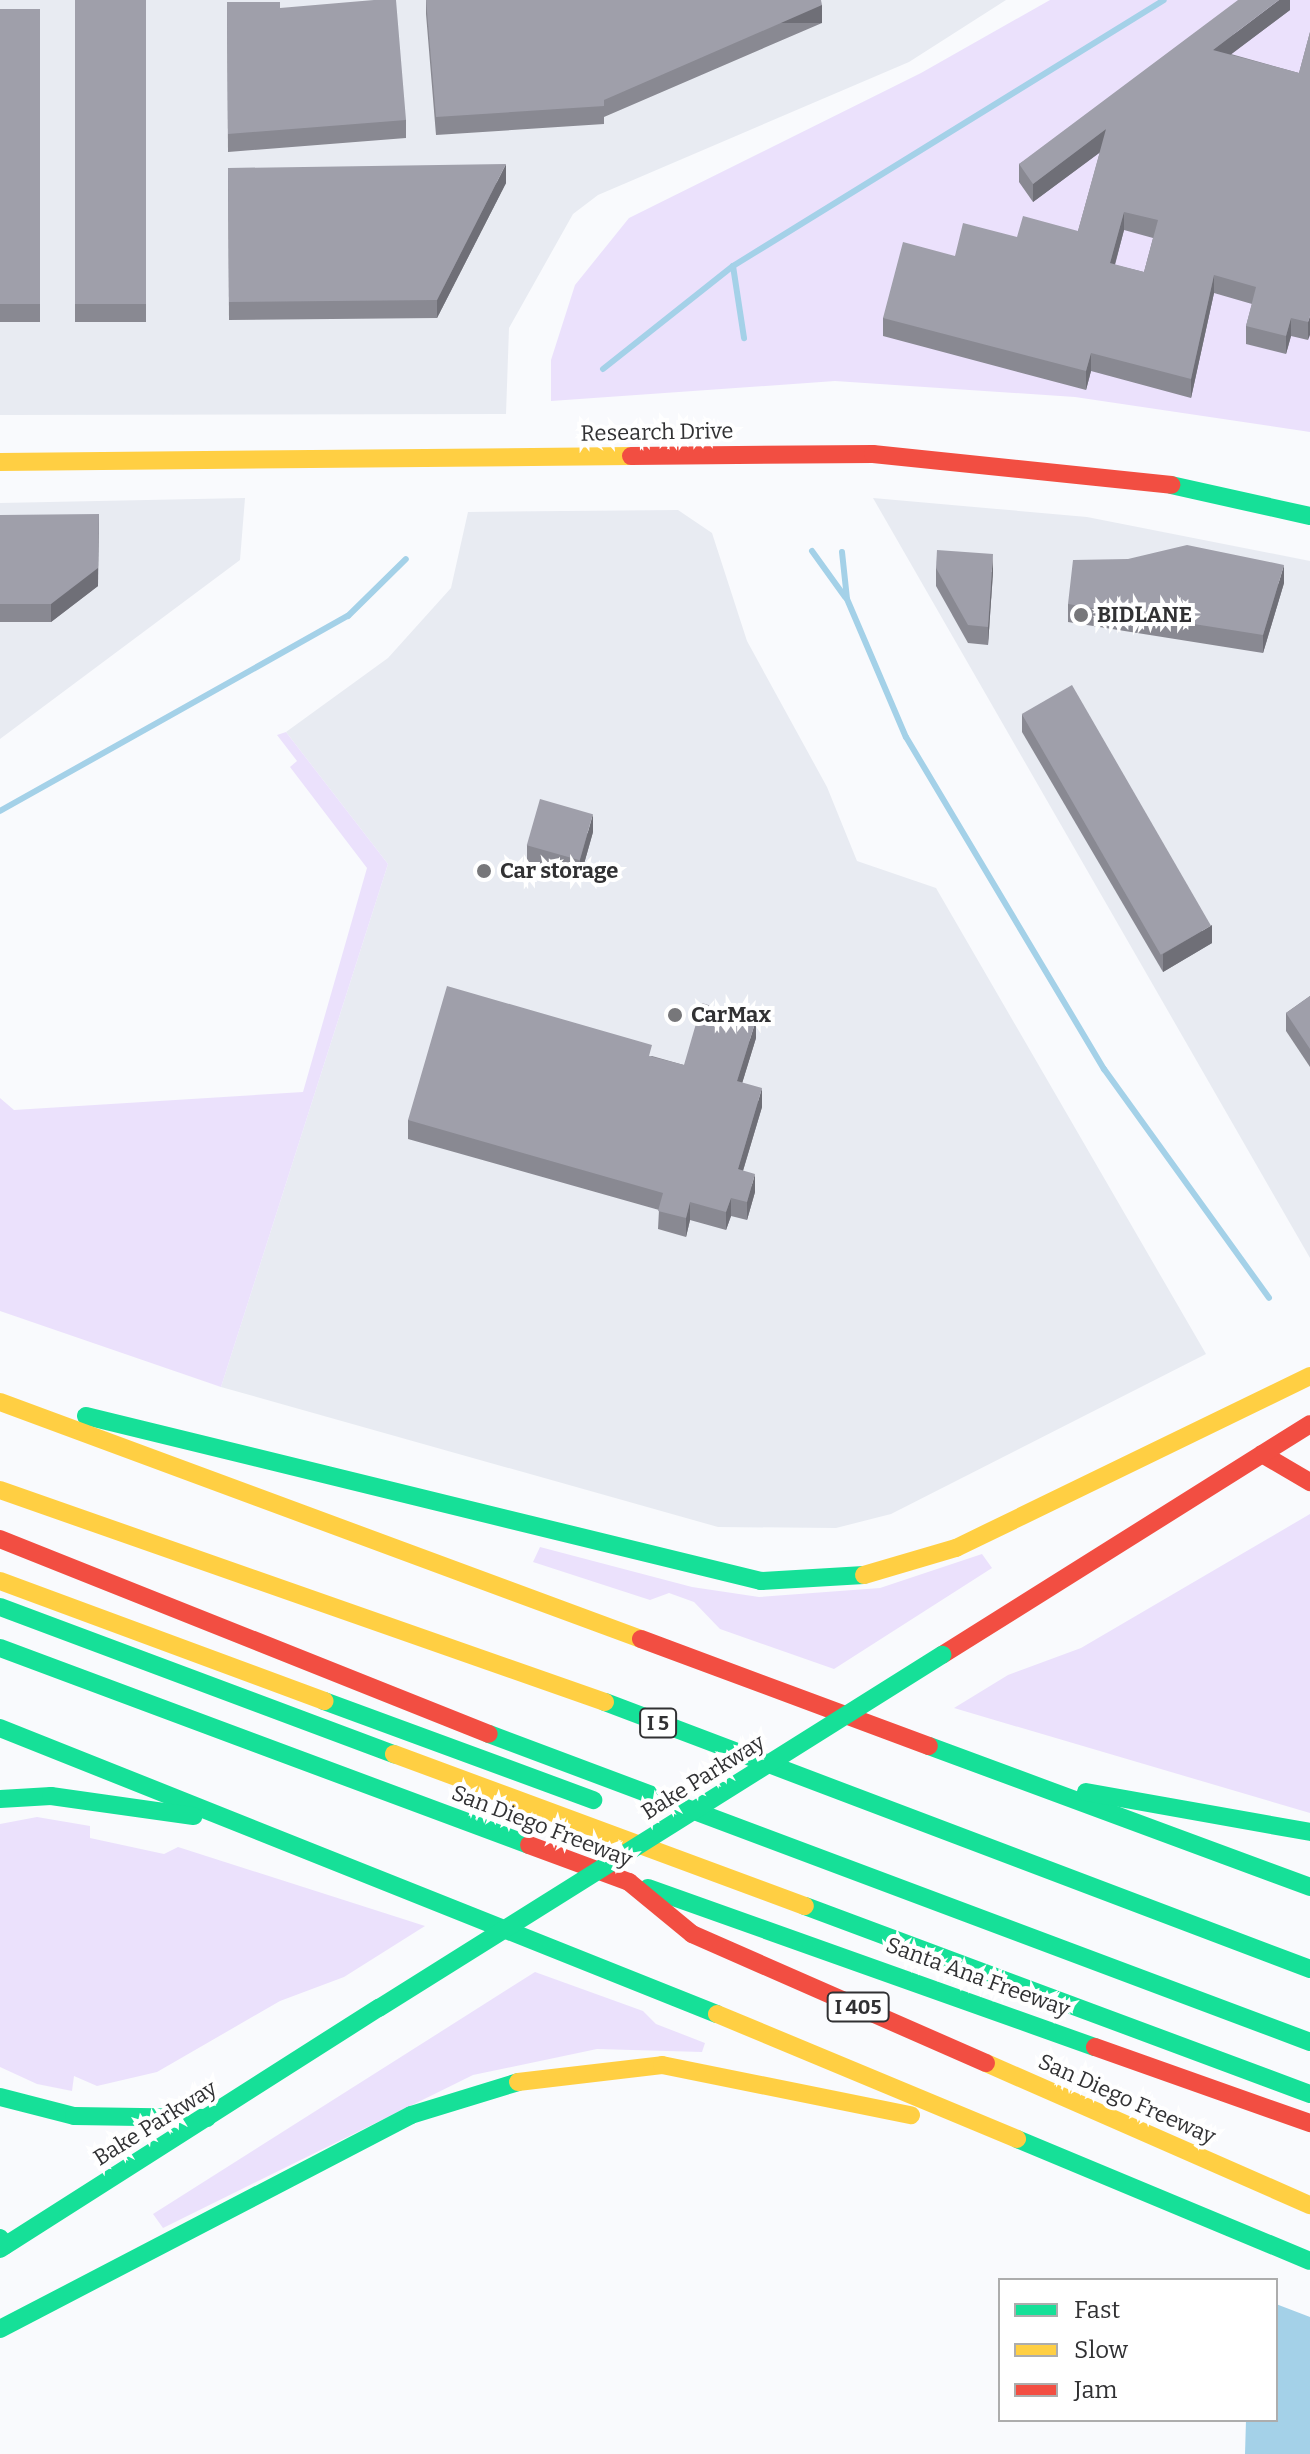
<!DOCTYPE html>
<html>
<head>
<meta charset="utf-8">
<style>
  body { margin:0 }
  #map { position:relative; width:1310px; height:2454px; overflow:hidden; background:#f9fafd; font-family:Bitter,serif }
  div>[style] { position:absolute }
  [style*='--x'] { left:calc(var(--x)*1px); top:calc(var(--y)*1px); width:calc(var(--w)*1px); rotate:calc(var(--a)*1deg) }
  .built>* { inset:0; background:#e8ebf2 }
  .green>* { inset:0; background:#ebe1fc }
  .water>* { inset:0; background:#a4d1e8 }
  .stream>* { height:6px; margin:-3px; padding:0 3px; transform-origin:3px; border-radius:3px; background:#a4d1e8 }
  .fast>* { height:18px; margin:-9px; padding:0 9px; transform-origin:9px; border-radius:9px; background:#16e098 }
  .slow>* { height:18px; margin:-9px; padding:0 9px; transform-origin:9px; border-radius:9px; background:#ffcf43 }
  .jam>* { height:18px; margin:-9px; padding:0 9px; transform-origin:9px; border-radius:9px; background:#f24e42 }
  .fast-bridge>* { height:18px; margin:-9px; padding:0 9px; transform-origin:9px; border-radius:9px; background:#16e098 }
  .wall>* { inset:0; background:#898992; transform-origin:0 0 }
  .shaded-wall>* { inset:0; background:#6f6f77; transform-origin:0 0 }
  .building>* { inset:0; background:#9f9faa; transform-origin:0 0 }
  .dots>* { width:22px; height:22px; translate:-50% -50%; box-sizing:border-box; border:4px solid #fff; border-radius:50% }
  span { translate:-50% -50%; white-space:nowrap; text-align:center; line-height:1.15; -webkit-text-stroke:8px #fff; paint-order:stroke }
  .shield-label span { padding:2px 6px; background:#fff; border:2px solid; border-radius:6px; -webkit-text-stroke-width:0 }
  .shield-label { font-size:20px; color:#313133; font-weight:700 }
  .street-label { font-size:22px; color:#313133 }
  .poi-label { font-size:22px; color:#313133; font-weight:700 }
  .left { translate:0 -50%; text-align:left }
  .legend { position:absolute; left:998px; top:2278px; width:280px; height:144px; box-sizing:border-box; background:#fff; border:2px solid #adadad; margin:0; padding:10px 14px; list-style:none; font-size:24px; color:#313133 }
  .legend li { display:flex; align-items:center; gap:16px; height:40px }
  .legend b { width:40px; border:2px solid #adadad }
</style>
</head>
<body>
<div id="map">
  <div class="built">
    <div style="clip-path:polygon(0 0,1006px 0,909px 62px,598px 195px,573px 214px,509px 328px,506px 414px,0 415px)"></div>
    <div style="clip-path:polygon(245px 498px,240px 560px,0 739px,0 503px)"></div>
    <div style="clip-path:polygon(873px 498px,1087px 517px,1310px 561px,1310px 1258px)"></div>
    <div style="clip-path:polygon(678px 510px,712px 533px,747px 641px,827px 787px,857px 861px,936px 888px,1206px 1354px,891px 1514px,836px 1528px,718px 1527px,221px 1387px,388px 864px,286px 732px,388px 658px,451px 588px,468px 512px)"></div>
  </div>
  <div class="green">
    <div style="clip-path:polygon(1050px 0,1310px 0,1310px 432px,1075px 397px,835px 381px,551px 401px,551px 360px,575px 285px,629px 218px,921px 73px)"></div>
    <div style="clip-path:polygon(286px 732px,388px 864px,221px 1387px,0 1311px,0 1098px,14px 1110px,303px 1092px,367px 868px,290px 767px,297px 761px,277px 735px)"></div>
    <div style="clip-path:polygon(1310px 1514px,1310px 1813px,954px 1708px,1008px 1675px,1081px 1648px)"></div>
    <div style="clip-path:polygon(540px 1547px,692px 1587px,759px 1597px,880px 1588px,982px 1554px,992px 1568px,834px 1669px,720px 1629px,694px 1602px,669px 1593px,650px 1600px,533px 1562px)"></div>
    <div style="clip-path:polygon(37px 1817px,90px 1826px,90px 1838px,164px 1854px,178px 1847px,425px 1926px,344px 1977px,280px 2001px,157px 2072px,97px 2086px,74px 2076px,72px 2091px,37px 2084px,0 2067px,0 1824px)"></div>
    <div style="clip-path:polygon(535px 1972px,643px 2011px,656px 2024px,705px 2043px,702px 2052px,597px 2049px,473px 2075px,163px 2228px,153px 2214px)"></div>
  </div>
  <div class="water">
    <div style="clip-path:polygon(1276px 2304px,1310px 2317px,1310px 2454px,1245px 2454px,1246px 2420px,1276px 2420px)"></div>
  </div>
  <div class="stream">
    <div style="--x:733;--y:266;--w:73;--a:81.3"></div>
    <div style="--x:603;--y:369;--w:166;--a:-38.4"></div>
    <div style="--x:733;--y:266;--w:506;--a:-31.68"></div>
    <div style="--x:812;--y:551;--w:57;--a:54.3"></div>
    <div style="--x:842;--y:552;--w:47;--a:83.9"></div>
    <div style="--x:847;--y:599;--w:150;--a:66.9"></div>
    <div style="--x:906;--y:737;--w:387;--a:59.2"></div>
    <div style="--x:1104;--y:1069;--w:282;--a:54.2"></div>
    <div style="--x:0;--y:811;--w:399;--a:-29.3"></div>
    <div style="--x:348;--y:616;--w:81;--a:-44.5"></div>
  </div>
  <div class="fast">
    <div style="--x:1171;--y:485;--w:142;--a:12.6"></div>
    <div style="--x:86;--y:1416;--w:695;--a:13.74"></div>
    <div style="--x:761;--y:1581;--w:103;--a:-3.3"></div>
    <div style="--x:0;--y:1607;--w:421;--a:20.5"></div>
    <div style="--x:0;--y:1648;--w:564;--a:20.43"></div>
    <div style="--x:324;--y:1701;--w:287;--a:20.2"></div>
    <div style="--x:605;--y:1702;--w:754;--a:20.74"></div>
    <div style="--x:0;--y:1728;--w:772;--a:21.75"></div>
    <div style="--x:489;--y:1734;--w:877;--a:20.56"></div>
    <div style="--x:929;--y:1746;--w:406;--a:20.3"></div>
    <div style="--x:1086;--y:1792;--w:228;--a:10.1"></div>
    <div style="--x:0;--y:1799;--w:51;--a:-3.4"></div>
    <div style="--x:51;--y:1796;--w:144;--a:8"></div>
    <div style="--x:648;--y:1888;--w:474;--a:19.6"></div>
    <div style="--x:805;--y:1906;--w:539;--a:20.42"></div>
    <div style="--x:0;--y:2097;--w:76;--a:14.4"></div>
    <div style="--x:74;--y:2116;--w:133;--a:0.9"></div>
    <div style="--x:1017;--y:2139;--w:317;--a:22.6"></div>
    <div style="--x:0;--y:2238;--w:9;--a:58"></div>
    <div style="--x:0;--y:2249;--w:449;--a:-32.5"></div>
    <div style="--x:0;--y:2329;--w:463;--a:-27.5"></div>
    <div style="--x:411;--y:2115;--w:112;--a:-17.1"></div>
  </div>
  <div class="slow">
    <div style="--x:0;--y:462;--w:631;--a:-0.54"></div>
    <div style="--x:0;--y:1402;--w:683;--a:20.29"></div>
    <div style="--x:0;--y:1490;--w:641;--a:19.31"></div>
    <div style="--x:864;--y:1575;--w:96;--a:-16.4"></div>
    <div style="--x:956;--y:1548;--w:394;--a:-25.9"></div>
    <div style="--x:0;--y:1581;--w:346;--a:20.3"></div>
    <div style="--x:394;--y:1754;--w:438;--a:20.3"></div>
    <div style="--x:717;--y:2014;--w:325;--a:22.6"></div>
    <div style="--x:986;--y:2063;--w:354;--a:23.7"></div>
    <div style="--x:518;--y:2082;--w:145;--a:-6.7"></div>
    <div style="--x:662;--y:2065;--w:254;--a:11.4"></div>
  </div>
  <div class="jam">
    <div style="--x:631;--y:456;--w:242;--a:-0.5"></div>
    <div style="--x:873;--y:454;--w:300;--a:5.9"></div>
    <div style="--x:1262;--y:1454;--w:56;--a:30.3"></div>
    <div style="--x:0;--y:1539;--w:526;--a:21.74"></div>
    <div style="--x:641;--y:1639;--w:307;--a:20.4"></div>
    <div style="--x:942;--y:1655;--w:434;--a:-32.1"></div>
    <div style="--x:529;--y:1845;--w:107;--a:20.3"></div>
    <div style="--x:629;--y:1882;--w:82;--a:39.5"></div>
    <div style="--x:692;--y:1934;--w:321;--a:23.7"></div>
    <div style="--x:1095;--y:2047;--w:228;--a:19.5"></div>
  </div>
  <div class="fast-bridge">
    <div style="--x:379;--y:2008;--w:665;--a:-32.09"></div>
  </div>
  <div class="wall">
    <div style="left:75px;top:0;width:71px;height:322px"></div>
    <div style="clip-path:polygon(426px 0,822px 23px,604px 117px,604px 124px,436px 135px,426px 14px)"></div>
    <div style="clip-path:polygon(evenodd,1290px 0,1290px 10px,1231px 54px,1299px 73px,1310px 32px,1308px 340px,1291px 336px,1286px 354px,1246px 344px,1246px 326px,1252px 304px,1214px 293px,1191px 398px,1091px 371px,1086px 390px,883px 336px,883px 318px,955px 256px,1017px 237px,1078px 231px,1100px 152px,1033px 202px,1019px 182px,1019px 164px,1290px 0,1124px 230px,1153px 238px,1144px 272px,1115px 265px,1124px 230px)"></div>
    <div style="clip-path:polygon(227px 2px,280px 8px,406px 120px,406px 138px,228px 152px)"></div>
    <div style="left:40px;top:9px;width:313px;height:40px;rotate:90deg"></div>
    <div style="clip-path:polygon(228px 168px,506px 183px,437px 318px,229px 320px)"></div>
    <div style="clip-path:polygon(0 515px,98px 586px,51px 622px,0 622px)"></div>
    <div style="clip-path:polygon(936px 568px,993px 572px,988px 645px,968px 643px,936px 586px)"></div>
    <div style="clip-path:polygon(1284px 583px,1263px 653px,1068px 622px,1068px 604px)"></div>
    <div style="clip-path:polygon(1022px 714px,1212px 943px,1163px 972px,1022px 732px)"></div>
    <div style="clip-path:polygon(593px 832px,580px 878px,527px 863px,527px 845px)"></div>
    <div style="clip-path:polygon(1310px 996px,1310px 1067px,1286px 1031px,1286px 1013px)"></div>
    <div style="clip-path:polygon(756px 1038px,742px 1083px,762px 1107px,743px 1171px,755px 1192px,747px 1220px,731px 1216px,726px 1230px,690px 1220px,686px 1237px,658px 1229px,659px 1210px,408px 1139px,408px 1120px,652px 1056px,684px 1065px)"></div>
  </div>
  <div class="shaded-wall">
    <div style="clip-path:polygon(1279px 0,1290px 0,1290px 10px,1213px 68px,1213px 50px)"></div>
    <div style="left:822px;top:5px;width:18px;height:238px;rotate:90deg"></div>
    <div style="clip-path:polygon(1106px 129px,1106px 148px,1033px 202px,1033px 184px)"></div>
    <div style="clip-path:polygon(506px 164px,506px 183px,437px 318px,437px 300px)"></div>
    <div style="clip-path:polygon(1124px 212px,1124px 230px,1110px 282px,1110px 263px)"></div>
    <div style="clip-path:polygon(1214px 275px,1214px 293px,1191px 398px,1191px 379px)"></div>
    <div style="clip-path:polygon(1310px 316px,1310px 335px,1308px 340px,1308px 322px)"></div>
    <div style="clip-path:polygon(1291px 318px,1291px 336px,1286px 354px,1286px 336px)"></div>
    <div style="clip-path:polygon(1091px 353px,1091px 371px,1086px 390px,1086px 371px)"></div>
    <div style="clip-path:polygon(99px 514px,98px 586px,51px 622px,51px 604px)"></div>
    <div style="clip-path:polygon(993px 554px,993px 572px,988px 645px,988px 627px)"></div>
    <div style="clip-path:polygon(1284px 565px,1284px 583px,1263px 653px,1263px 635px)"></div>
    <div style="clip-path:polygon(593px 814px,593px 832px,580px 878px,580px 860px)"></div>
    <div style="clip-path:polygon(1212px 925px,1212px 943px,1163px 972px,1163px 954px)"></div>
    <div style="clip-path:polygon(756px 1020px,756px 1038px,737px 1100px,737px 1081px)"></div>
    <div style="clip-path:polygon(762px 1088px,762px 1107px,738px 1187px,738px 1169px)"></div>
    <div style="clip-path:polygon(755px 1174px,755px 1192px,747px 1220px,747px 1202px)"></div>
    <div style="clip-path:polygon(731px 1198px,731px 1216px,726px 1230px,726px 1212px)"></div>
    <div style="clip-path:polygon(690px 1202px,690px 1220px,686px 1237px,686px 1218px)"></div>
  </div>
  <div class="building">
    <div style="left:75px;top:0;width:71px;height:304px"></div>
    <div style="clip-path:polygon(374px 0,396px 0,406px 120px,228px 134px,227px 2px,280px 2px,280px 8px)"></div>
    <div style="clip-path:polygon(426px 0,821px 0,822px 5px,604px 100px,604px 106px,436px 117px)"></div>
    <div style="clip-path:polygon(evenodd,1238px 0,1279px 0,1213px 50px,1299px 73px,1310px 32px,1310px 316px,1308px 322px,1291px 318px,1286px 336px,1246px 326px,1256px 287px,1214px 275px,1191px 379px,1091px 353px,1086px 371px,883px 318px,903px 242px,955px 256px,963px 223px,1017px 237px,1023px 216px,1078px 231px,1106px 129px,1033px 184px,1019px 164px,1238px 0,1124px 212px,1158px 220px,1144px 272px,1110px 263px,1124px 212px)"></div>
    <div style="left:40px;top:9px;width:295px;height:40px;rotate:90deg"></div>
    <div style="clip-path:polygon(506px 164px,437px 300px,229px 302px,228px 168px)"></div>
    <div style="clip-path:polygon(99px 514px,98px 568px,51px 604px,0 604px,0 515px)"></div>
    <div style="clip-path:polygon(1187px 545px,1284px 565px,1263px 635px,1068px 604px,1073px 560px,1128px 559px)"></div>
    <div style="clip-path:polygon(937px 550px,993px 554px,988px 627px,968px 625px,936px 568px)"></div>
    <div style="left:1072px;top:685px;width:278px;height:58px;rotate:60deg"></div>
    <div style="left:540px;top:799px;width:55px;height:48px;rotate:16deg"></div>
    <div style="clip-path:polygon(447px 986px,652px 1045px,649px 1056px,684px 1065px,702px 1003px,756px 1020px,737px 1081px,762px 1088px,738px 1169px,755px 1174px,747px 1202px,731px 1198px,726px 1212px,690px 1202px,686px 1218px,658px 1211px,663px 1193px,408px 1120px)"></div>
    <div style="clip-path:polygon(1310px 996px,1310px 1049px,1286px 1013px)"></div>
  </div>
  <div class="dots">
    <div style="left:1081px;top:615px;background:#77777a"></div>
    <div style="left:484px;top:871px;background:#77777a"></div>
    <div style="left:675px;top:1015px;background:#77777a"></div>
  </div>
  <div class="shield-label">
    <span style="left:658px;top:1723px">I 5</span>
    <span style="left:858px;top:2007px">I 405</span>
  </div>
  <div class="street-label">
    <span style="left:657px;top:432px;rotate:-1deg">Research Drive</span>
    <span style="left:703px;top:1777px;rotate:-32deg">Bake Parkway</span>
    <span style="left:542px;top:1826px;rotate:21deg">San Diego Freeway</span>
    <span style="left:978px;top:1977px;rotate:20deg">Santa Ana Freeway</span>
    <span style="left:1127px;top:2099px;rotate:24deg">San Diego Freeway</span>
    <span style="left:155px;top:2123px;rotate:-32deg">Bake Parkway</span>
  </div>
  <div class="poi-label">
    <span class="left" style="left:1097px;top:615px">BIDLANE</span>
    <span class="left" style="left:500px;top:871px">Car storage</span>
    <span class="left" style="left:691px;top:1015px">CarMax</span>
  </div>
  <ul class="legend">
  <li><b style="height:10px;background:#16e098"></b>Fast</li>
  <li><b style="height:10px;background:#ffcf43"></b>Slow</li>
  <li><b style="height:10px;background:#f24e42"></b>Jam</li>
  </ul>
</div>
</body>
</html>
